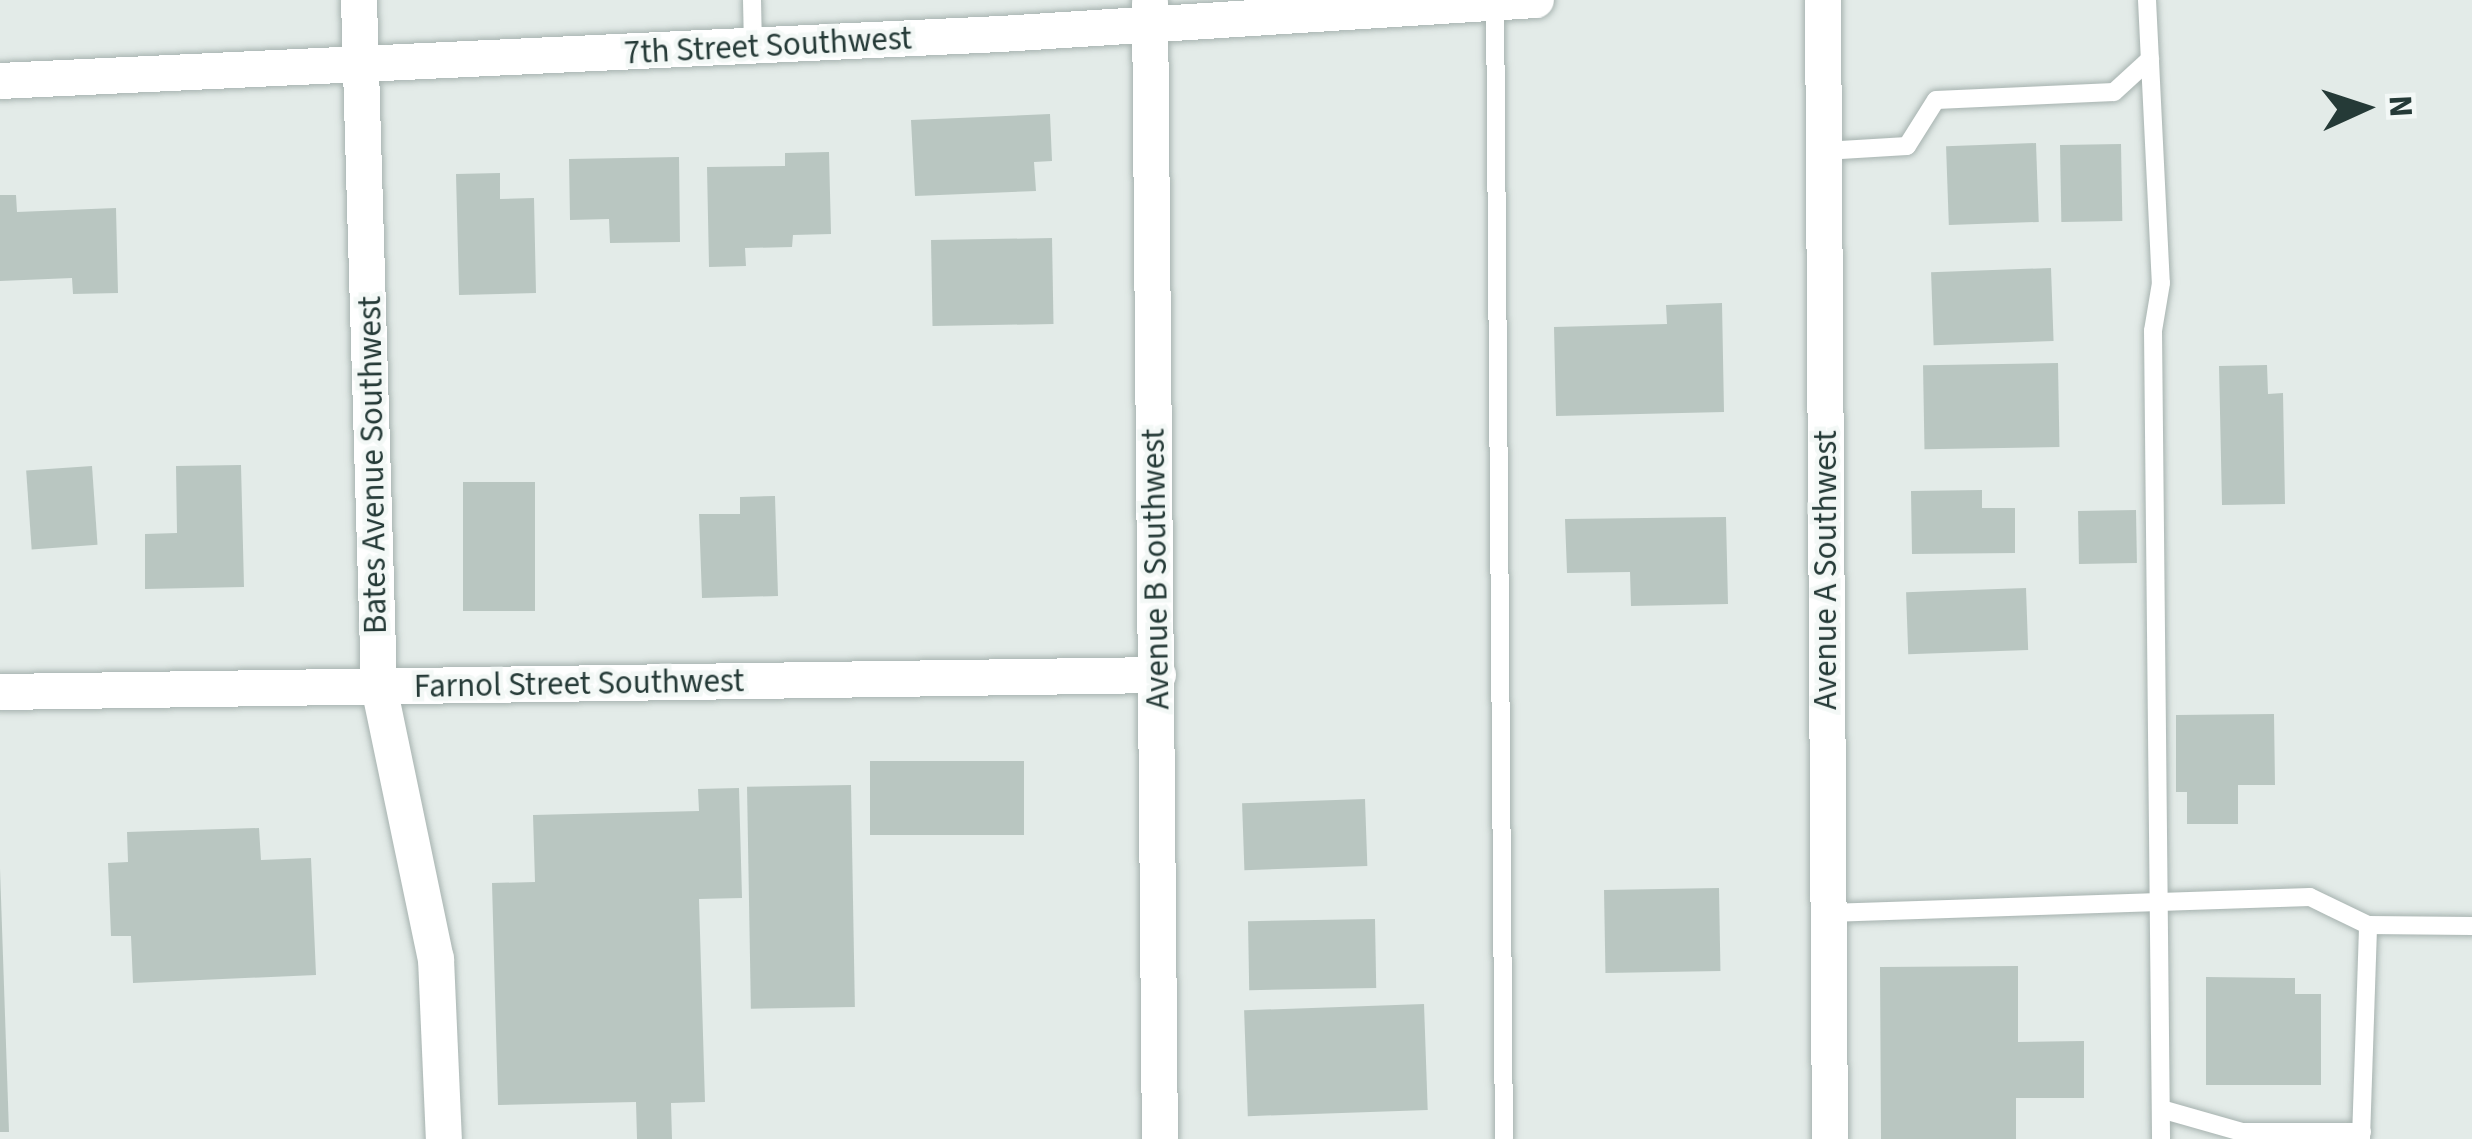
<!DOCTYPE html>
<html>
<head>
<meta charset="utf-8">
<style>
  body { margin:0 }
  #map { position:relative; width:2472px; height:1139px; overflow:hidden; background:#e3ebe8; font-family:"Source Sans 3",sans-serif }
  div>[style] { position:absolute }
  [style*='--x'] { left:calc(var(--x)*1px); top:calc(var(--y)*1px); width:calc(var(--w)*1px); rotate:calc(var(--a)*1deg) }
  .building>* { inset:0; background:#b9c6c1; transform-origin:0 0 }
  .roads { filter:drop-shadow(0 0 3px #a6b2af) drop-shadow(0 0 3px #a6b2af) }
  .service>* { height:18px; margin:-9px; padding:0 9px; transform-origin:9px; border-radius:9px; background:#fff }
  .minor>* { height:36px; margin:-18px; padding:0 18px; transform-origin:18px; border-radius:18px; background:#fff }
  span { translate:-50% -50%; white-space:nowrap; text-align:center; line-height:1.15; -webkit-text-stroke:9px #f3f8f6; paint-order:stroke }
  .street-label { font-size:33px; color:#253a37 }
  .north { position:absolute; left:2304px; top:48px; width:120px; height:120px; -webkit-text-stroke:9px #f3f8f6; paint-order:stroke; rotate:87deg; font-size:33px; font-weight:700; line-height:48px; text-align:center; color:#253a37 }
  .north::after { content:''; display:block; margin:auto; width:42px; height:54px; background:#253a37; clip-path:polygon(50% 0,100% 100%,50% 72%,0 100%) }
</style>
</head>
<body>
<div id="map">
  <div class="building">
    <div style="clip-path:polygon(1050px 114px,1052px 161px,1034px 162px,1036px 191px,915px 196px,911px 120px)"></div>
    <div style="left:2036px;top:143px;width:79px;height:90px;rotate:88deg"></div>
    <div style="left:2121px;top:144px;width:77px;height:61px;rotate:89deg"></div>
    <div style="clip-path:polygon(829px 152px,831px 234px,793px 235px,792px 247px,745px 248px,746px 266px,709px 267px,707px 167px,785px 166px,785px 153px)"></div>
    <div style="clip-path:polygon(679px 157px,680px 242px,610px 243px,609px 219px,570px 220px,569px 159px)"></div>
    <div style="clip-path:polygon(500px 173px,500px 199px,534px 198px,536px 293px,459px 295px,456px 174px)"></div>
    <div style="clip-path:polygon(0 195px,16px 195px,17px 212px,116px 208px,118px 293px,73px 294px,72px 278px,0 281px)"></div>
    <div style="left:1052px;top:238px;width:86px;height:121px;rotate:89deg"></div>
    <div style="left:2051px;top:268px;width:73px;height:120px;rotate:88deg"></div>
    <div style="clip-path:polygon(1722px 303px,1724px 412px,1556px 416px,1554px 327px,1667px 324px,1666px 305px)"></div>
    <div style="left:2058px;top:363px;width:84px;height:135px;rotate:89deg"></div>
    <div style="clip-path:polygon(2267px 365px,2268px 394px,2283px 393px,2285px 504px,2222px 505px,2219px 366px)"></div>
    <div style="clip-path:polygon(241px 465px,244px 587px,145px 589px,145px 534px,177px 533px,176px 466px)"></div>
    <div style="left:92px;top:466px;width:79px;height:66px;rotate:86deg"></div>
    <div style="left:463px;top:482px;width:72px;height:129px"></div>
    <div style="clip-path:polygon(1982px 490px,1982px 508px,2015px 508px,2015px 553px,1912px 554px,1911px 491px)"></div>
    <div style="clip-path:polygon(775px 496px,778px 596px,702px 598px,699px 514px,740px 514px,740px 497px)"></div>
    <div style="left:2136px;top:510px;width:53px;height:58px;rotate:89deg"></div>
    <div style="clip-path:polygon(1726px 517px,1728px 604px,1631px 606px,1630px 572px,1567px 573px,1565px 519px)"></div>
    <div style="left:2026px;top:588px;width:62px;height:120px;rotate:88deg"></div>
    <div style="clip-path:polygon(2274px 714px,2275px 785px,2238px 785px,2238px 824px,2187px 824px,2187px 792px,2176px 792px,2176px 715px)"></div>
    <div style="left:1024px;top:761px;width:74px;height:154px;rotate:90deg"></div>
    <div style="left:851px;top:785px;width:222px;height:104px;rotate:89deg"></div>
    <div style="clip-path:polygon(739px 788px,742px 898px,699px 899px,705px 1102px,671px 1103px,672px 1139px,637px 1139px,636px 1102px,498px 1105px,492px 883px,535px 882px,533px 815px,699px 811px,698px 789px)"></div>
    <div style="left:1365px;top:799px;width:67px;height:123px;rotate:88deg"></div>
    <div style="clip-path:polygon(259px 828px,261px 860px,311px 858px,316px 975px,133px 983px,131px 936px,111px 936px,108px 863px,128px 862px,127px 832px)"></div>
    <div style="clip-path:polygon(0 869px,9px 1132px,0 1132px)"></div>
    <div style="left:1719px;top:888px;width:83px;height:115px;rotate:89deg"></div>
    <div style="left:1375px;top:919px;width:69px;height:127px;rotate:89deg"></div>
    <div style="clip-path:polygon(2018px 966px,2018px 1042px,2084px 1041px,2084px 1098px,2016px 1098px,2016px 1139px,1881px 1139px,1880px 967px)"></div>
    <div style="clip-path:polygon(2206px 977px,2295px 978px,2295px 994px,2321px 994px,2321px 1085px,2206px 1085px)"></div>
    <div style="left:1424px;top:1004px;width:106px;height:180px;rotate:88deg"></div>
  </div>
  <div class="roads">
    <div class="service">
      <div style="--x:752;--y:0;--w:47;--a:88.8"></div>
      <div style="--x:1495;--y:0;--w:1139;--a:89.55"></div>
      <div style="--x:2147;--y:0;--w:283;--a:87.2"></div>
      <div style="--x:2161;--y:283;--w:49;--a:99.5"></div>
      <div style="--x:2153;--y:331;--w:808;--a:89.43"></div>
      <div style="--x:1824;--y:151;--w:83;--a:-3.4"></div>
      <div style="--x:1907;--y:146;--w:54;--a:-57.8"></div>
      <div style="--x:1936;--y:100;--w:178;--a:-2.6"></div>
      <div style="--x:2114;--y:92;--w:49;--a:-42.5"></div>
      <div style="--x:1828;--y:913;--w:482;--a:-1.9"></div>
      <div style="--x:2310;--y:897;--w:64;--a:25.8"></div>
      <div style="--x:2368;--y:925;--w:104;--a:0.6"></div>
      <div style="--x:2161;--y:1109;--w:84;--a:15.9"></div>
      <div style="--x:2242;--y:1132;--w:120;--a:0"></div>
      <div style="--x:2361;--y:1139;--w:214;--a:-88.1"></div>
    </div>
    <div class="minor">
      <div style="--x:359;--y:0;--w:687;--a:88.33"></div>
      <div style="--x:379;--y:687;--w:278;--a:78.2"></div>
      <div style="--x:436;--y:959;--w:180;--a:87.5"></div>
      <div style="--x:1823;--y:0;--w:1139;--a:89.65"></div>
      <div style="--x:1150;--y:3;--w:1136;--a:89.5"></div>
      <div style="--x:0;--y:81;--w:1002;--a:-2.69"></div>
      <div style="--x:1001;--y:34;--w:536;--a:-3.64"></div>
      <div style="--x:0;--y:692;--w:1158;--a:-0.84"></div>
    </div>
  </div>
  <div class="street-label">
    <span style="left:768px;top:46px;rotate:-3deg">7th Street Southwest</span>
    <span style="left:373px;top:465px;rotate:-91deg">Bates Avenue Southwest</span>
    <span style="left:1156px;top:569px;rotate:-91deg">Avenue B Southwest</span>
    <span style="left:1826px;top:570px;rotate:-90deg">Avenue A Southwest</span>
    <span style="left:579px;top:684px;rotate:-1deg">Farnol Street Southwest</span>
  </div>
  <div class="north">N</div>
</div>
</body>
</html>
